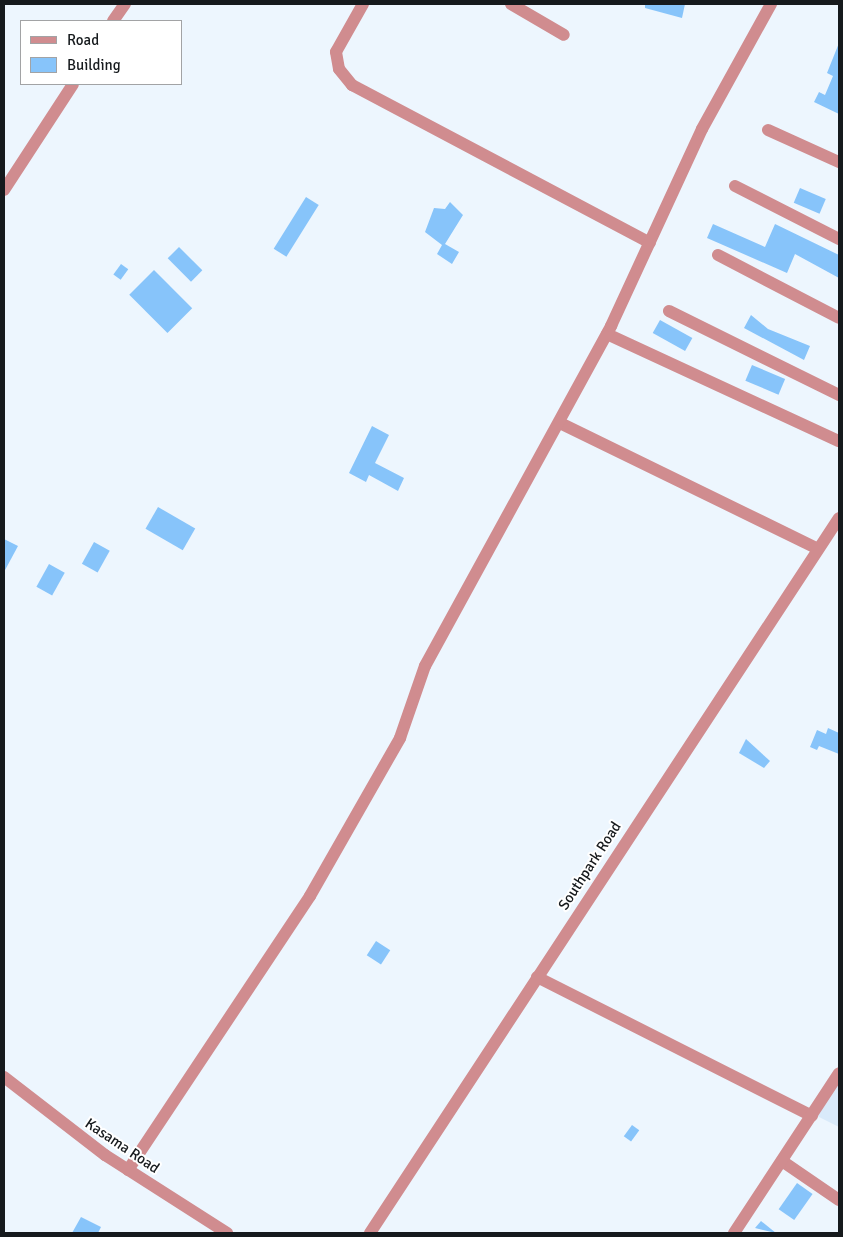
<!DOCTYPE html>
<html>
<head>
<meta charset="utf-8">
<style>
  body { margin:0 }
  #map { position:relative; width:843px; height:1237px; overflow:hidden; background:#edf6fe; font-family:Signika,sans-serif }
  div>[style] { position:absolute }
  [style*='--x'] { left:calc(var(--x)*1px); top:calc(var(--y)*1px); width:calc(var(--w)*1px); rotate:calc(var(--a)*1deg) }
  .built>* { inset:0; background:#d9eafa }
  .building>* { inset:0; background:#87c4fa; transform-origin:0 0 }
  .minor>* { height:12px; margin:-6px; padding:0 6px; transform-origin:6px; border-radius:6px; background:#d08c8f }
  .tertiary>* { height:12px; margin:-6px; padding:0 6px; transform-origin:6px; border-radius:6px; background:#d08c8f }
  span { translate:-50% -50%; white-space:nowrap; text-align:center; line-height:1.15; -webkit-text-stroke:4px #fff; paint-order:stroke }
  .street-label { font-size:15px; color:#161a1d }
  .frame { position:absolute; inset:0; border:5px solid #161a1d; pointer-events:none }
  .legend { position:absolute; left:20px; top:20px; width:162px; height:65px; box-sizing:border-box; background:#fff; border:1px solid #a2a3a5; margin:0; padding:6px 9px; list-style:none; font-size:15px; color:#161a1d }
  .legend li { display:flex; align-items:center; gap:10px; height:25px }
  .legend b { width:25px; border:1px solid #a2a3a5 }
</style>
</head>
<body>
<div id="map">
  <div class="built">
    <div style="clip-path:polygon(839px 1078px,839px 1127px,815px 1115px)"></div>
  </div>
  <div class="building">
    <div style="clip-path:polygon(645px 4px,685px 4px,682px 18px,645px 8px)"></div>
    <div style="clip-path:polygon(839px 43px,839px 114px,814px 102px,819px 92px,825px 95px,833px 76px,827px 73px)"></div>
    <div style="left:800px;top:188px;width:28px;height:16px;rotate:23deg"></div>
    <div style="left:306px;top:197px;width:15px;height:61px;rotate:32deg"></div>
    <div style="clip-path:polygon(450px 202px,463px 215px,445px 244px,459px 252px,452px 264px,437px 254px,442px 245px,425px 232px,434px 208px,445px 209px)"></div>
    <div style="clip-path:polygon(713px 224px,765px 247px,775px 224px,839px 255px,839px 278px,795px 254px,787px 273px,707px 238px)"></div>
    <div style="left:179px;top:247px;width:33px;height:16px;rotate:45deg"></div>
    <div style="left:121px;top:264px;width:9px;height:13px;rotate:36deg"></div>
    <div style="left:154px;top:270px;width:54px;height:35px;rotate:45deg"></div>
    <div style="clip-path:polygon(751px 315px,768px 329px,810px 346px,804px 360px,744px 328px)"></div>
    <div style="left:660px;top:320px;width:37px;height:15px;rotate:29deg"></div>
    <div style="left:752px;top:365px;width:36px;height:17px;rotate:23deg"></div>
    <div style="clip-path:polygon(372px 426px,389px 435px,375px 463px,404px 478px,398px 491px,369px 475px,366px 482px,349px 473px)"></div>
    <div style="left:158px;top:507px;width:43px;height:25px;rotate:30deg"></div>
    <div style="clip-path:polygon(4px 539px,18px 546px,4px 572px)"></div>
    <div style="left:94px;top:542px;width:18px;height:25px;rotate:29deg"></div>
    <div style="left:49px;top:564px;width:18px;height:26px;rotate:29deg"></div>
    <div style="clip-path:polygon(828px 728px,839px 733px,839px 754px,819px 746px,817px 750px,810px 747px,817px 730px,826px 734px)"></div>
    <div style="clip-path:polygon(746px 739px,770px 761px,764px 768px,739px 753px)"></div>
    <div style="left:376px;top:941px;width:17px;height:17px;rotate:33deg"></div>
    <div style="left:632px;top:1125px;width:9px;height:14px;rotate:36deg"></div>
    <div style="left:797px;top:1183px;width:19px;height:32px;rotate:35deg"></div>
    <div style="clip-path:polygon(81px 1217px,101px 1227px,98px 1233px,72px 1233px)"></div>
    <div style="clip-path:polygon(761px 1221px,776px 1233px,755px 1228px)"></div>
  </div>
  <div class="minor">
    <div style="--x:363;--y:4;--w:55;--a:119.4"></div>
    <div style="--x:336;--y:52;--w:17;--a:80"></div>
    <div style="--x:339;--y:69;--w:21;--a:51"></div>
    <div style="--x:352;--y:85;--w:337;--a:27.9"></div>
    <div style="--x:511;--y:4;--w:61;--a:30.3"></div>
    <div style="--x:113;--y:21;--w:21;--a:-55"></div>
    <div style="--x:768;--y:130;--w:78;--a:24.3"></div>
    <div style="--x:735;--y:186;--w:117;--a:27"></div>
    <div style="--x:4;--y:190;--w:126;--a:-56.9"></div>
    <div style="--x:718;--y:255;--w:136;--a:27.5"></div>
    <div style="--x:669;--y:311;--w:190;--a:26.3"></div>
    <div style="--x:607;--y:334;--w:255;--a:24.8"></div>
    <div style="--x:560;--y:423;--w:287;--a:26"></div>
    <div style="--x:537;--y:977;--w:308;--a:26.8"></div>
    <div style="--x:782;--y:1161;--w:69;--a:34.4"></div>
    <div style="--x:128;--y:1170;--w:329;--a:-56.4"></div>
    <div style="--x:310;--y:896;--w:182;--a:-60.3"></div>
    <div style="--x:400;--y:738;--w:76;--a:-70.9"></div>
    <div style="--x:425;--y:666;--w:388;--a:-61.3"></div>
    <div style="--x:611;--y:326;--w:217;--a:-65.2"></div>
    <div style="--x:702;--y:129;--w:143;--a:-61.1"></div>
    <div style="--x:734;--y:1233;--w:191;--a:-56.7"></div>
  </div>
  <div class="tertiary">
    <div style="--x:4;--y:1077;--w:128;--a:37.7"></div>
    <div style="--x:105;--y:1155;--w:145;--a:32.6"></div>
    <div style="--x:370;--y:1233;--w:855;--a:-56.74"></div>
  </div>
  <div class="street-label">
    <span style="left:590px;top:866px;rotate:-57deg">Southpark Road</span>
    <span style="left:122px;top:1146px;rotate:34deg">Kasama Road</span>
  </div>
  <div class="frame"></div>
  <ul class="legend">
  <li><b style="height:6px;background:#d08c8f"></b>Road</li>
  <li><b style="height:14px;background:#87c4fa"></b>Building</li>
  </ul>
</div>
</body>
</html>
